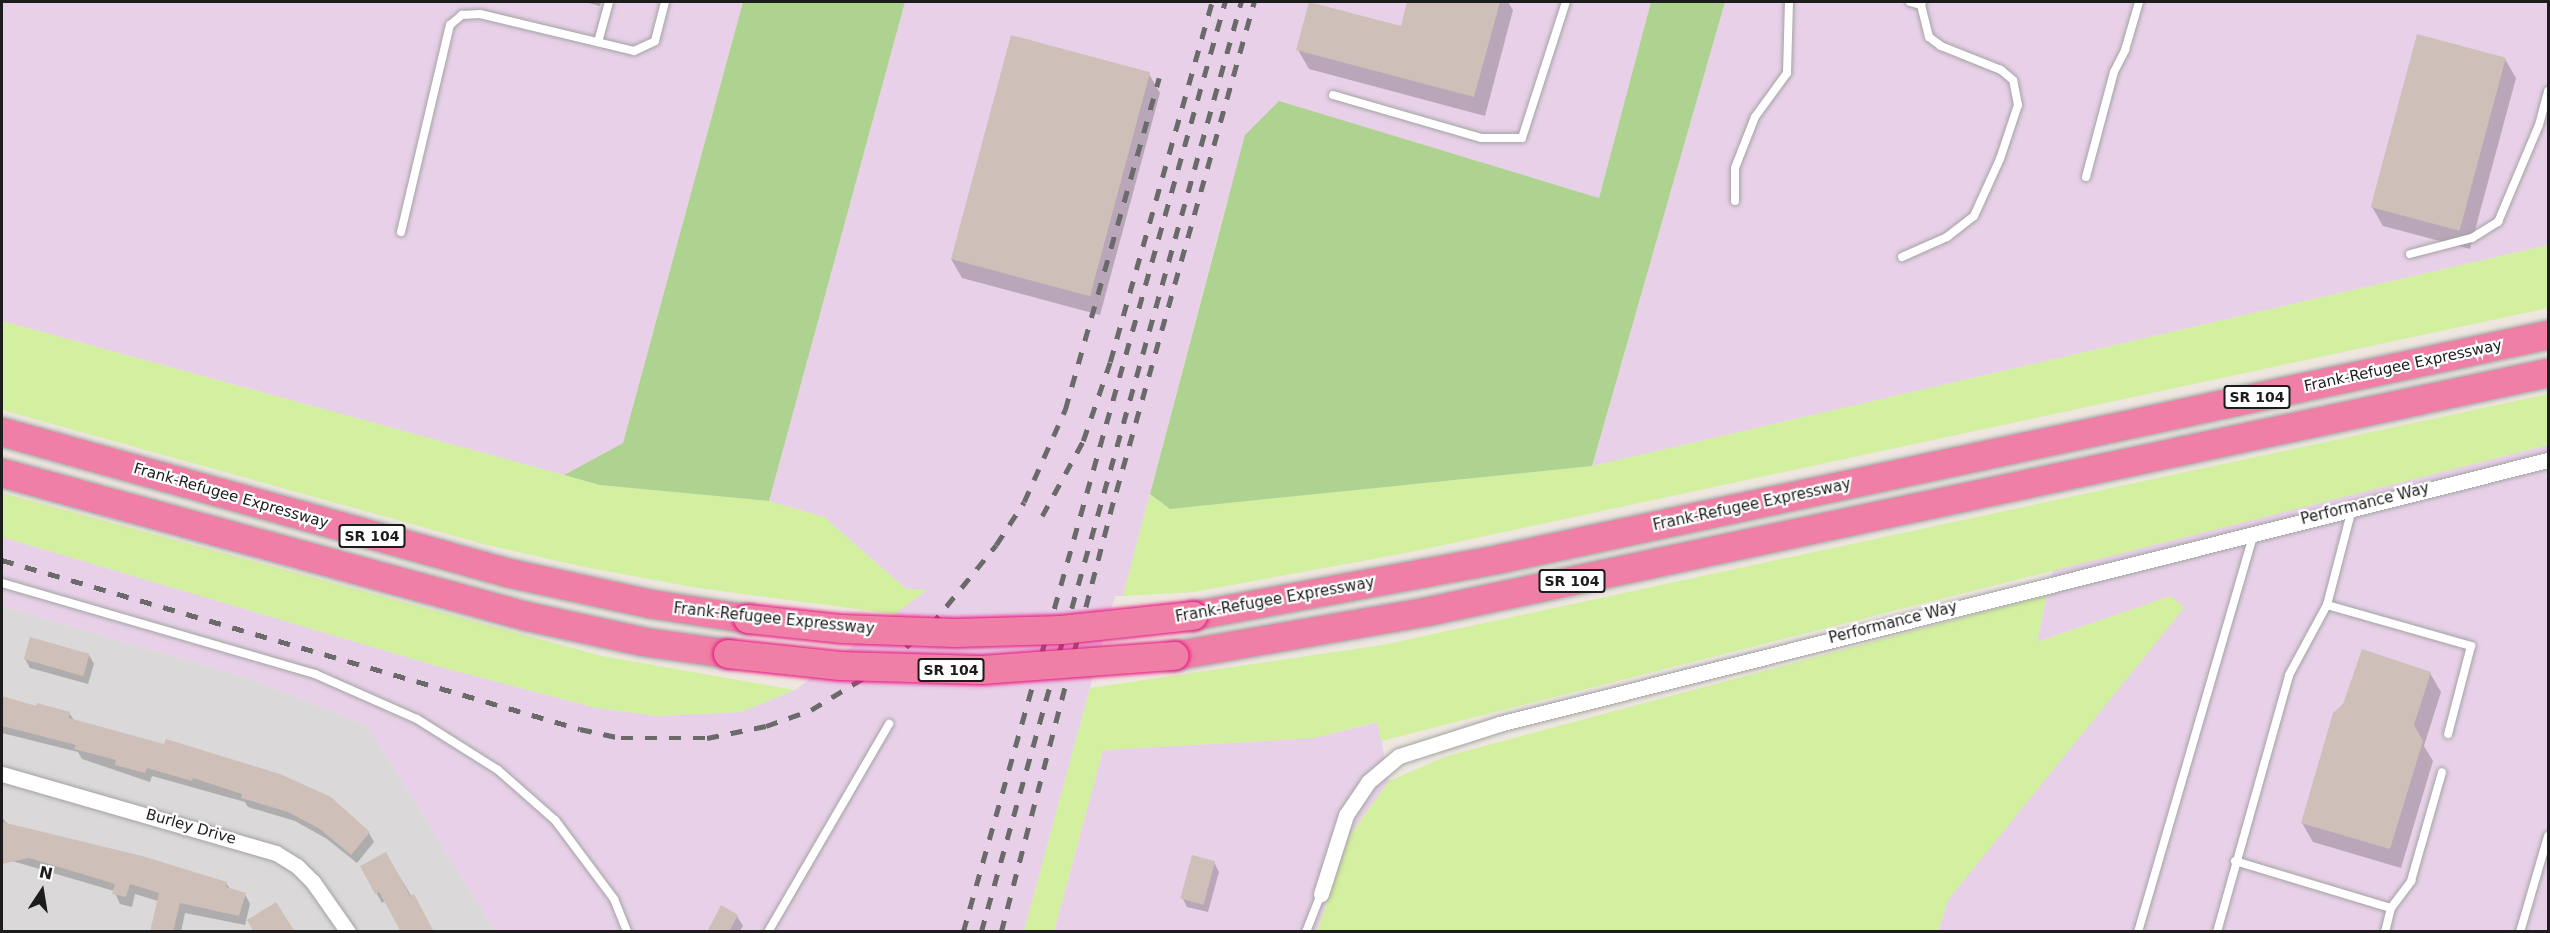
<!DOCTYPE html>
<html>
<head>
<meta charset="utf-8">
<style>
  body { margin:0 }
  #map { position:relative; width:2550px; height:933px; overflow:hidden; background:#eee7e0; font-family:"DejaVu Sans",sans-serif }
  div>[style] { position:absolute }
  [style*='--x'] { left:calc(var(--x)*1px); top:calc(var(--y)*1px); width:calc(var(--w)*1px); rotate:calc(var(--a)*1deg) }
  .residential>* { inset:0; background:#dad8d9 }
  .industrial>* { inset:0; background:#e8d1e8 }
  .grass>* { inset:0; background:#d3efa0 }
  .forest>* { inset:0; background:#aed290 }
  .shadow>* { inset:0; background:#0003 }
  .building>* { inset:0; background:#cebfb9; transform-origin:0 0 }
  .roads { filter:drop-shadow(0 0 2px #a3a3a3) drop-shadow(0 0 2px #a3a3a3) }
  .service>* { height:8px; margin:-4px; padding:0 4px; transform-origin:4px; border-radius:4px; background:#fff }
  .minor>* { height:15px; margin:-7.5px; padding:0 7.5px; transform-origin:7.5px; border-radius:7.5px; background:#fff }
  .motorway>* { height:28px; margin:-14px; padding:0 14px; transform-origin:14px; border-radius:14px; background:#ef7fa6 }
  .rail>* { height:4.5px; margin-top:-2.25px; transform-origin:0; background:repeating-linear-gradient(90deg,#6a6a6a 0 12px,transparent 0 24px) }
  .bridges { filter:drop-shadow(0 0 2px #e7127e) drop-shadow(0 0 2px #e7127e) }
  .motorway-bridge>* { height:28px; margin:-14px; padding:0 14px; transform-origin:14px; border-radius:14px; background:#ef7fa6 }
  span { translate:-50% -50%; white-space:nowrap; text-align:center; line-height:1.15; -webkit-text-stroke:4.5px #fff; paint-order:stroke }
  .shield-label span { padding:2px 4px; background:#fff; border:2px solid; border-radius:4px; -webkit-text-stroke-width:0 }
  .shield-label { font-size:14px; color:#1c1c1c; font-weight:700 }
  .street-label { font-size:15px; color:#1c1c1c }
  .frame { position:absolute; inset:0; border:3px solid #1c1c1c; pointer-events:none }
  .north { position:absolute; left:12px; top:861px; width:60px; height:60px; -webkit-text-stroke:4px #fff; paint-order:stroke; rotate:12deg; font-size:16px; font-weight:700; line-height:24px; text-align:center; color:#1c1c1c }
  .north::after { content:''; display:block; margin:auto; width:21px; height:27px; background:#1c1c1c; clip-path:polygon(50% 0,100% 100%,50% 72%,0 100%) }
</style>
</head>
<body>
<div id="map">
  <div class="residential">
    <div style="clip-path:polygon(2px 606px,251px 679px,368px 726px,495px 931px,2px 931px)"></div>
  </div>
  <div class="industrial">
    <div style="clip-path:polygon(2px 2px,743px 2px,623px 443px,564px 475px,2px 321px)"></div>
    <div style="clip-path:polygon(905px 2px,1651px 2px,1599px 198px,1280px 102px,1227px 201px,1123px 596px,1115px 596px,1024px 931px,495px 931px,368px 726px,251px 679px,2px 606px,2px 537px,437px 666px,597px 708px,658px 716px,740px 712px,795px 690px,926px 590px,906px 589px,824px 517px,769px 501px)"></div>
    <div style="clip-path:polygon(1725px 2px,2548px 2px,2548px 245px,1592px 466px)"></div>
    <div style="clip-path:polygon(2548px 445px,2548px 931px,1938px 932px,1948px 900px,2171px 596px,2037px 642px,2053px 569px)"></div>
    <div style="clip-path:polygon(1378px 722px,1389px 781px,1350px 835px,1317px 931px,1054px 932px,1103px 750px,1314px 738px)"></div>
  </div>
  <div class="grass">
    <div style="clip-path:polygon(2548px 245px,2548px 308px,1411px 552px,1194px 592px,1123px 596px,1150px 494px,1170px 509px,1592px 466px)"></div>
    <div style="clip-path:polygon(2px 321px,600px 485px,769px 501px,824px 517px,906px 589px,927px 590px,895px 614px,698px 588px,584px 567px,487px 545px,2px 410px)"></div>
    <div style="clip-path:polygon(2548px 394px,2548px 445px,1381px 741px,1377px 722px,1314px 738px,1103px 750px,1054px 931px,1024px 931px,1090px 688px,1382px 645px)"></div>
    <div style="clip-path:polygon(2px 493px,602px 656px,795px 690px,740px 712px,658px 716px,597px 708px,437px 666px,2px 537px)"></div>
    <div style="clip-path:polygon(2047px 595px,2037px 642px,2171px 596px,2184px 608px,1948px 900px,1938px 931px,1317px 931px,1350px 835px,1389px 781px,1447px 756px)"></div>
  </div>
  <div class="forest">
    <div style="clip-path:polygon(743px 2px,905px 2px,769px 501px,600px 485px,564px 475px,623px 443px)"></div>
    <div style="clip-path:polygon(1651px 2px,1725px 2px,1592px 466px,1170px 509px,1150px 494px,1245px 135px,1279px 101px,1599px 198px)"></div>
  </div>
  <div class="shadow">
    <div style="clip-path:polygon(584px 2px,601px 2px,600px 6px)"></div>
    <div style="clip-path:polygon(1409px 2px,1508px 2px,1513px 10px,1485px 116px,1309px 69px,1298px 50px,1402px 28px)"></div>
    <div style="clip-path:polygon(2505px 59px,2516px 78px,2470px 249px,2383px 226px,2372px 207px)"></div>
    <div style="clip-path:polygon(1149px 74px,1160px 93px,1100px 315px,962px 278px,951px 259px)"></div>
    <div style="clip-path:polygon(89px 655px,94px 664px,88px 684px,30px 668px,25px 659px)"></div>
    <div style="clip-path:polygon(2430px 673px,2441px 692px,2424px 746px,2433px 761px,2401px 868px,2313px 842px,2302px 823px)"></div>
    <div style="clip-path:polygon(2px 700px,69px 713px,74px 720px,369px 833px,374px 842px,357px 863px,327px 839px,295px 821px,248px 807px,245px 802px,152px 776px,150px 782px,82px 759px,78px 752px,2px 733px)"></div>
    <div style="clip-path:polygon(2px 818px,10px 826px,226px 883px,231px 890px,245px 894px,250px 904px,245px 925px,185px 913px,181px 932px,152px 932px,158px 901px,135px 894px,132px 907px,120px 904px,114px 891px,2px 858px)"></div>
    <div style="clip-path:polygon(386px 854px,433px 932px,386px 900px,382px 903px,362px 867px)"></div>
    <div style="clip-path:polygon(1214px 862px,1219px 872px,1208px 912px,1187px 907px,1182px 897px)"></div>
    <div style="clip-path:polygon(737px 916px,743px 926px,739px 932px,708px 932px)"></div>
  </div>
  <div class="building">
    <div style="clip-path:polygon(1309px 2px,1401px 26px,1407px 2px,1500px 2px,1474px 97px,1296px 50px)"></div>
    <div style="left:2417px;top:34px;width:92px;height:179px;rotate:15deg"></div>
    <div style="left:1011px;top:35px;width:144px;height:232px;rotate:15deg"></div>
    <div style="left:30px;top:637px;width:62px;height:23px;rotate:16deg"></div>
    <div style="clip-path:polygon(2362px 649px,2431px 672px,2414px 725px,2423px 741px,2390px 849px,2301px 823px,2333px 713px,2343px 704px)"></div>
    <div style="clip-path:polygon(2px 696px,36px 706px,37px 703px,70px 712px,69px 718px,164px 744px,166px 739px,280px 774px,331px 797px,370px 832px,351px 855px,320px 829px,288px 812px,241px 798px,242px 794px,193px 778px,192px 781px,147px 768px,145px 773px,115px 765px,116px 760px,74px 749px,76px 745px,2px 726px)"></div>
    <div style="clip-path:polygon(2px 822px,142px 856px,227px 882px,226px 887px,246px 893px,239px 916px,180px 903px,173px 932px,150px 932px,159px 893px,130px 884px,126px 897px,112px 894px,115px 884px,29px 858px,2px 864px)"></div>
    <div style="clip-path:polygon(386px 852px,410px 896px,414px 894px,434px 932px,401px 932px,379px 892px,375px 894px,360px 866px)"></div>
    <div style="left:1192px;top:855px;width:24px;height:45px;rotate:15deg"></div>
    <div style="clip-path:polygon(276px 902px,295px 932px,254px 932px,247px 920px)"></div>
    <div style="clip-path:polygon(721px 905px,738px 915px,729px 932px,707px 932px)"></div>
  </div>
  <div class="roads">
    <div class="service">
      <div style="--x:1910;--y:2;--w:11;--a:15"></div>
      <div style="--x:1921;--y:5;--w:3;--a:-72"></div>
      <div style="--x:598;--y:42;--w:41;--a:-74.6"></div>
      <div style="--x:1333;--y:95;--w:154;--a:16.2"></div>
      <div style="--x:1481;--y:138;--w:41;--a:0"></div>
      <div style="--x:1522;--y:138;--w:143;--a:-72.1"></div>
      <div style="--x:2086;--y:177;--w:109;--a:-75.1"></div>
      <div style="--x:2114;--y:72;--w:25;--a:-63"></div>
      <div style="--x:2125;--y:50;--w:50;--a:-73.7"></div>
      <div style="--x:1735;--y:201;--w:33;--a:-90"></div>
      <div style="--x:1735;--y:168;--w:55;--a:-68.6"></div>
      <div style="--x:1755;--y:117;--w:54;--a:-54"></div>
      <div style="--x:1787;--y:73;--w:71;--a:-88.4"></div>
      <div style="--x:401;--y:232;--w:213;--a:-76.7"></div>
      <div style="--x:450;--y:25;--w:16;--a:-40"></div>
      <div style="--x:462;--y:15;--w:18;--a:-3"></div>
      <div style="--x:480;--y:14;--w:158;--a:13.5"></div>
      <div style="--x:634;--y:51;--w:23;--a:-25"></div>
      <div style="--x:655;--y:41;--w:40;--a:-75.6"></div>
      <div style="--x:2410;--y:254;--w:64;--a:-14.5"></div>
      <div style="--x:2472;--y:238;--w:31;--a:-32"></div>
      <div style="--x:2498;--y:222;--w:105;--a:-67.1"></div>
      <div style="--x:2539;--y:125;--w:35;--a:-75"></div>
      <div style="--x:1902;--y:257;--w:49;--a:-24"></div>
      <div style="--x:1947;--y:237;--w:34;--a:-38"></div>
      <div style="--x:1974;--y:216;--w:63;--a:-65.5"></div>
      <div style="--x:2000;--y:159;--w:57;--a:-71.6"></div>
      <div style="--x:2018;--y:105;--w:25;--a:-101"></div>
      <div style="--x:2013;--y:80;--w:16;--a:-140"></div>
      <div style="--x:2001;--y:70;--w:65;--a:-158.2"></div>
      <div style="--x:1941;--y:46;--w:15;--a:-143"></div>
      <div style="--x:1929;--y:37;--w:33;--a:-104"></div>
      <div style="--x:2;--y:583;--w:326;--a:16.2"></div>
      <div style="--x:315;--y:674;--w:111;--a:23.8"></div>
      <div style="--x:417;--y:719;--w:96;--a:32.2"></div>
      <div style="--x:498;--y:770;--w:76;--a:41.3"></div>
      <div style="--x:555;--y:820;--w:99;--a:53.2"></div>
      <div style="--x:614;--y:899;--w:35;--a:68"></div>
      <div style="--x:2327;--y:605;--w:150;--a:15.9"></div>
      <div style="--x:2471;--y:646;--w:91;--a:104.6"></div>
      <div style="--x:2235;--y:861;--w:163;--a:16.8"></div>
      <div style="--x:2391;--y:908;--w:25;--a:104"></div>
      <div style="--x:2391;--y:908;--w:34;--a:-53"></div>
      <div style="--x:2411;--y:881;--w:113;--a:-74.1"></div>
      <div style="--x:768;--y:932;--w:241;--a:-59.8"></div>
      <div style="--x:1306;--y:932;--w:41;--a:-68.5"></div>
      <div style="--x:2138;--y:932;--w:416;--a:-73.8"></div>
      <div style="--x:2217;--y:932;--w:267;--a:-74.3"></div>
      <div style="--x:2289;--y:675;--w:80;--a:-61.5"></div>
      <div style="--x:2327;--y:605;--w:99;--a:-75.4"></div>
      <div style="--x:2520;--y:932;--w:100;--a:-73.7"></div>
    </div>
    <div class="minor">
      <div style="--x:2;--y:774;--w:285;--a:16.1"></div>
      <div style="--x:276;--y:853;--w:25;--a:32"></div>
      <div style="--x:297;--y:866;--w:23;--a:45"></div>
      <div style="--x:313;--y:882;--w:61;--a:55"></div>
      <div style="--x:1321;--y:894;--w:83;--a:-72.4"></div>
      <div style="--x:1346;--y:815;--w:40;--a:-56"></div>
      <div style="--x:1368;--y:782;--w:40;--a:-40"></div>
      <div style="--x:1399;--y:756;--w:105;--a:-17.7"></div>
      <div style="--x:1499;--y:724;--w:1082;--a:-14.13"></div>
    </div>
    <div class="motorway">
      <div style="--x:2;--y:432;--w:525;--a:15.57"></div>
      <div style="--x:508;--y:573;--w:145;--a:12.3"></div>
      <div style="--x:650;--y:604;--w:99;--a:8.7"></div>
      <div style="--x:2;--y:473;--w:542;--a:15.29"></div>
      <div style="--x:525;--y:616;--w:122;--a:12.3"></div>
      <div style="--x:644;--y:642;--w:85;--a:8.1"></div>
      <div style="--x:1193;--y:616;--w:312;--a:-10.5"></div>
      <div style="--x:1500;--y:559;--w:1072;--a:-12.06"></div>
      <div style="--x:1174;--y:656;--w:256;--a:-9.9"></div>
      <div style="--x:1426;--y:612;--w:1147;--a:-12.02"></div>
    </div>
  </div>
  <div class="rail">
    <div style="--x:1042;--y:516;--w:85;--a:-61.3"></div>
    <div style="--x:1083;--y:441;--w:83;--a:-71.1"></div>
    <div style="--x:1110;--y:362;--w:374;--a:-74.2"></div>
    <div style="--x:2;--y:560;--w:602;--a:16.3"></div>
    <div style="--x:580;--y:729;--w:42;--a:12.4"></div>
    <div style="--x:621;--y:738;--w:86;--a:0"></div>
    <div style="--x:707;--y:738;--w:60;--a:-11.5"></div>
    <div style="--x:766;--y:726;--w:48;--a:-19.6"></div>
    <div style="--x:811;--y:710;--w:90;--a:-31.4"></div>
    <div style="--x:888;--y:663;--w:57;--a:-41.5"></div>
    <div style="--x:931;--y:625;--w:103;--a:-50.9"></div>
    <div style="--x:996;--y:545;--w:51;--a:-56.9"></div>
    <div style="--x:1024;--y:502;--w:101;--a:-66"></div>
    <div style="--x:1065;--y:410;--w:345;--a:-74.2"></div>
    <div style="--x:963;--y:932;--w:966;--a:-74.27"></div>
    <div style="--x:981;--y:932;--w:966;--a:-74.38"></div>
    <div style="--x:1001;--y:932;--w:455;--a:-75.4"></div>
    <div style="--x:1116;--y:492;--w:509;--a:-74.27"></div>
  </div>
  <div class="bridges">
    <div class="motorway-bridge">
      <div style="--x:748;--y:619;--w:95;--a:6.1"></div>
      <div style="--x:842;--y:629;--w:113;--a:2"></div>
      <div style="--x:955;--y:633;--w:106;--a:-1.6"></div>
      <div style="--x:1061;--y:630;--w:133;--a:-6.1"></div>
      <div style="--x:728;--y:654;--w:113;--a:6.1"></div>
      <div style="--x:840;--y:666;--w:142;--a:1.6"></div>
      <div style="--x:982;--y:670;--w:193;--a:-4.2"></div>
    </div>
  </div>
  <div class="shield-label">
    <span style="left:2257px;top:397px">SR 104</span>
    <span style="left:372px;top:536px">SR 104</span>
    <span style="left:1572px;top:581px">SR 104</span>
    <span style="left:951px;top:670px">SR 104</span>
  </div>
  <div class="street-label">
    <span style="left:2403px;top:366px;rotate:-12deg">Frank-Refugee Expressway</span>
    <span style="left:231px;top:496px;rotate:16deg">Frank-Refugee Expressway</span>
    <span style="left:2365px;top:504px;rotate:-14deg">Performance Way</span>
    <span style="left:1752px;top:505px;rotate:-12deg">Frank-Refugee Expressway</span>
    <span style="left:1275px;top:600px;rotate:-10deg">Frank-Refugee Expressway</span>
    <span style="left:774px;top:619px;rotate:6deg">Frank-Refugee Expressway</span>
    <span style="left:1893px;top:623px;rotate:-14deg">Performance Way</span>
    <span style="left:191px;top:827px;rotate:16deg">Burley Drive</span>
  </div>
  <div class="frame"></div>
  <div class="north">N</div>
</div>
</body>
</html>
